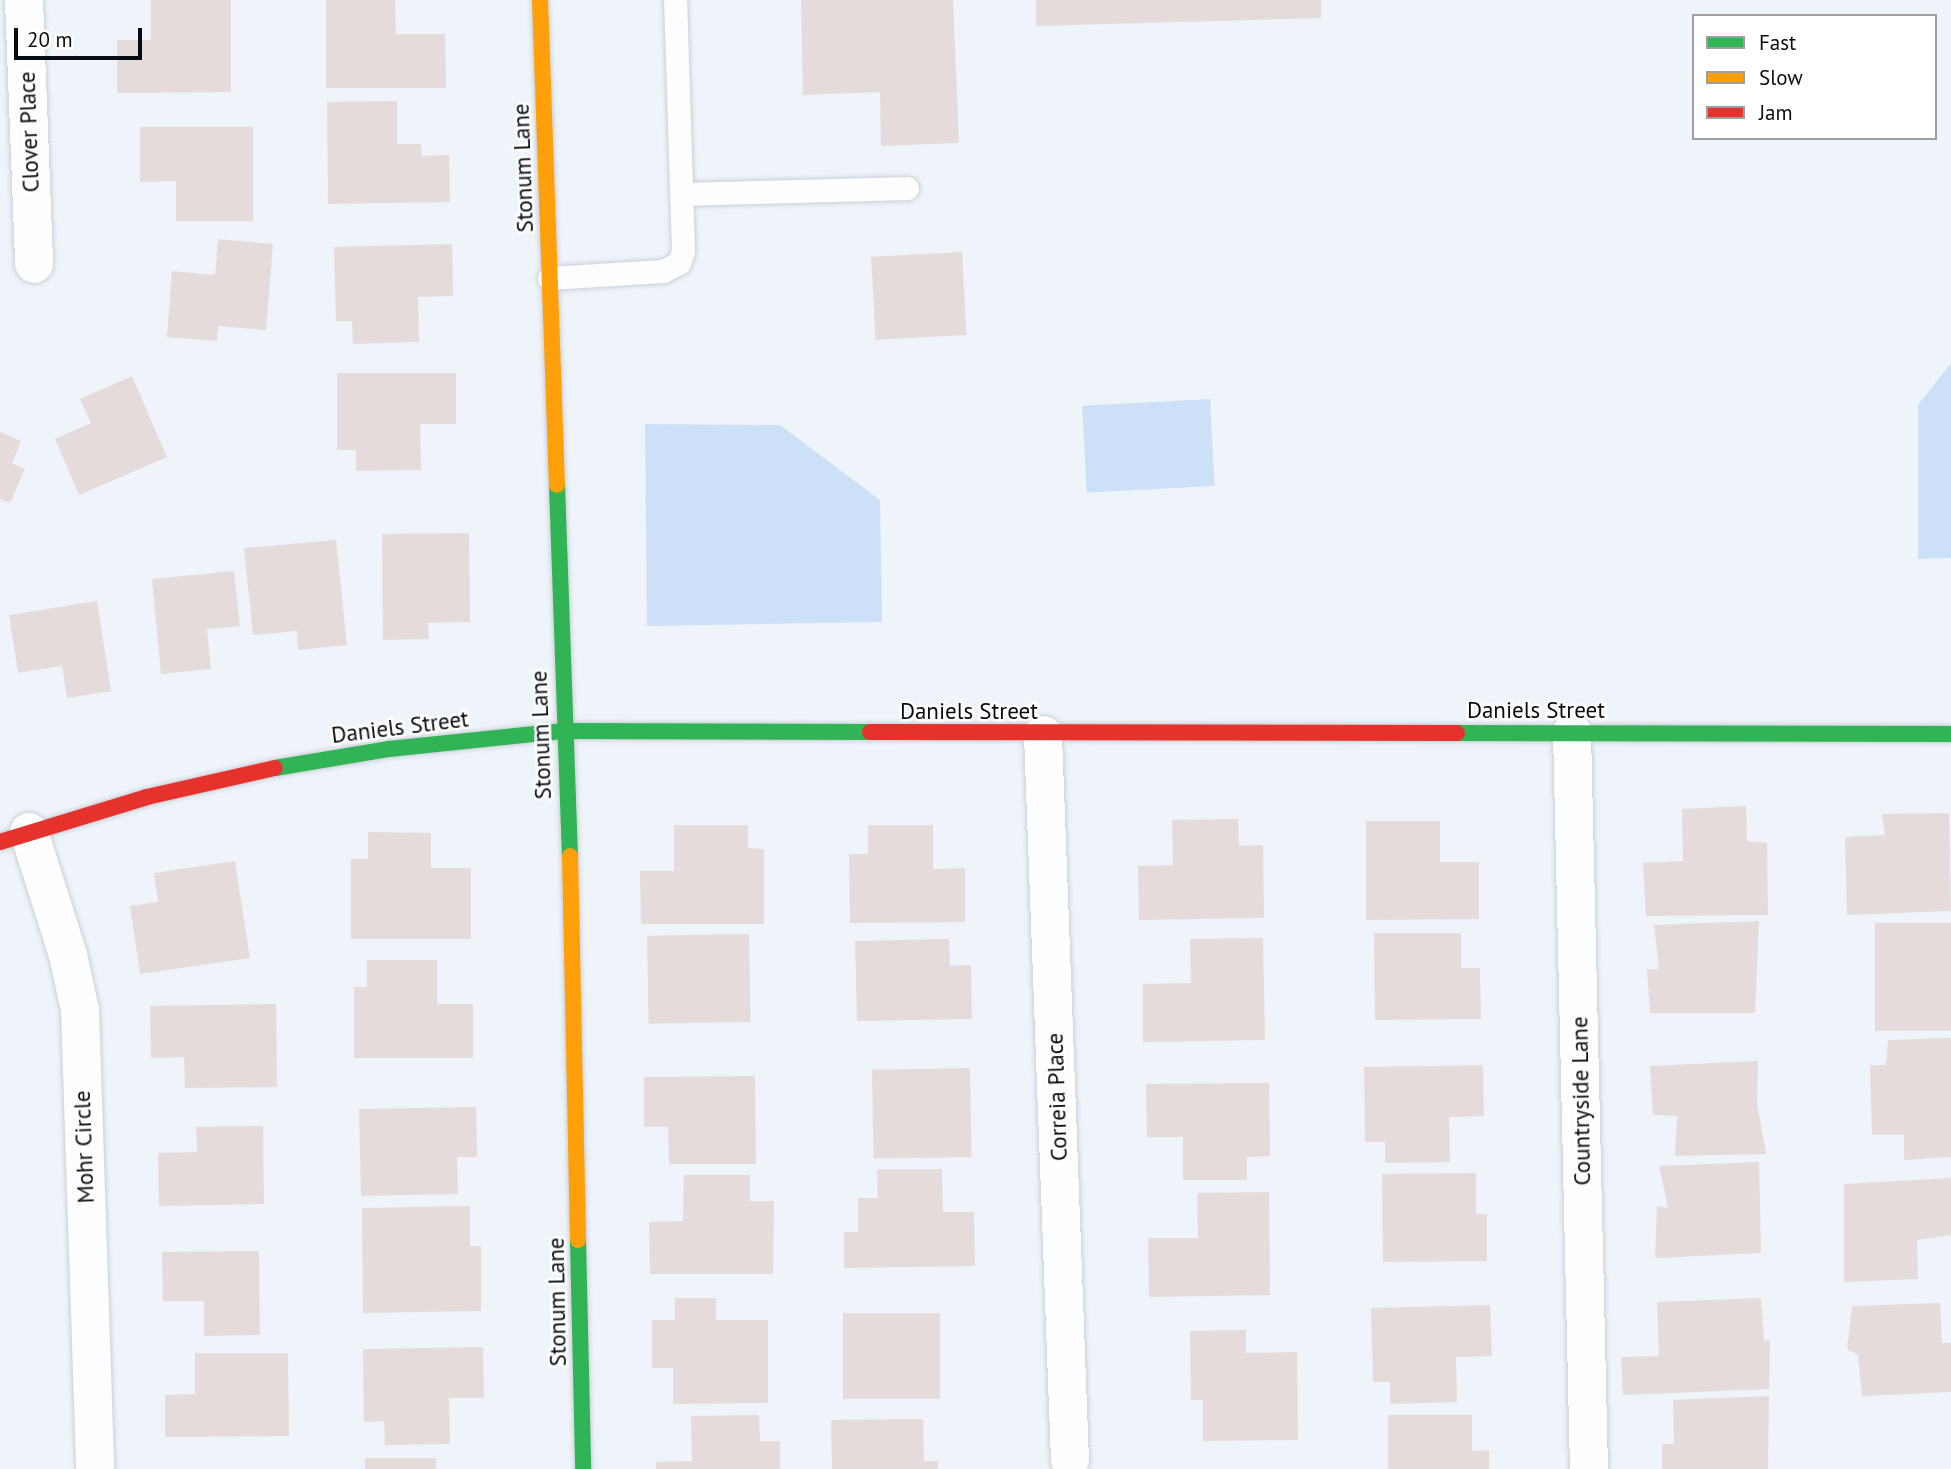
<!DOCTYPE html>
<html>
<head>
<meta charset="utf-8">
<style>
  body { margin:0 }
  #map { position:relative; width:1951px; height:1469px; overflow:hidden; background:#eef4fa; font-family:"PT Sans",sans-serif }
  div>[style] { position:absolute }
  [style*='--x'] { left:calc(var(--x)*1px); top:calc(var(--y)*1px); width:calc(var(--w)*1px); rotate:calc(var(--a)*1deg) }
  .green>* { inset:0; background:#cce0f7; transform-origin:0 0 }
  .building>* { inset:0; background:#e5dbda; transform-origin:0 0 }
  .roads { filter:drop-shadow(0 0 2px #cbd0d6) drop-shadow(0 0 2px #cbd0d6) }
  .lane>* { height:23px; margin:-11.5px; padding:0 11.5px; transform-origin:11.5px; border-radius:11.5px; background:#fcfdfe }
  .street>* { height:38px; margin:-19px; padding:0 19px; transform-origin:19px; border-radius:19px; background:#fcfdfe }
  .fast>* { height:16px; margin:-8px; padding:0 8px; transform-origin:8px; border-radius:8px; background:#30b455 }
  .slow>* { height:16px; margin:-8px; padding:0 8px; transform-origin:8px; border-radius:8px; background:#ff9f0a }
  .jam>* { height:16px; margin:-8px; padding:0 8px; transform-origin:8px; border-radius:8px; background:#e5322d }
  span { translate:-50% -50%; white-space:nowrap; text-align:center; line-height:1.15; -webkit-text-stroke:5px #fff; paint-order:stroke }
  .street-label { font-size:23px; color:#070c12 }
  .legend { position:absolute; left:1692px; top:14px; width:245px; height:126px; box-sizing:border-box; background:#fff; border:2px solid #9c9ea0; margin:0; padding:9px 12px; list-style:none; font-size:21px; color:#070c12 }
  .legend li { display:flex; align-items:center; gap:14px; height:35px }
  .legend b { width:35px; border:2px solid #9c9ea0 }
  .scale { position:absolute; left:14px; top:28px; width:128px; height:32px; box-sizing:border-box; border:4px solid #070c12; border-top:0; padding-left:9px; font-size:21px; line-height:24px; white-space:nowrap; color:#070c12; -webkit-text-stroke:5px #fff; paint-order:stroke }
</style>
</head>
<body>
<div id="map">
  <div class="green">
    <div style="clip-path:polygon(1951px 363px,1951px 558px,1918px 559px,1918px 405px)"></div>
    <div style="left:1210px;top:399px;width:87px;height:128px;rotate:87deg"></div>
    <div style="clip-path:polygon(645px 424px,780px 425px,880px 500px,882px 622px,647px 626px)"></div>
  </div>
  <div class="building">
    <div style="clip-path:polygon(151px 0,231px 0,231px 92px,117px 93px,117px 40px,151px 40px)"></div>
    <div style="clip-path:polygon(326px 0,395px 0,396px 34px,445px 34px,446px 88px,326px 88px)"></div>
    <div style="clip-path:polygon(801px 0,953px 0,959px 143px,881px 146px,880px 92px,803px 95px)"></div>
    <div style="clip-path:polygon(1036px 0,1321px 0,1321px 18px,1036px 26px)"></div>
    <div style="clip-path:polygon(397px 101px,397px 144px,421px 144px,422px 156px,449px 155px,450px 202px,328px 204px,327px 102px)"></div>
    <div style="clip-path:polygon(140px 127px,253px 127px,253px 221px,176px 221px,176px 181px,140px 182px)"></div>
    <div style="clip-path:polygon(218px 239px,273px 244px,266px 330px,218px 326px,217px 341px,167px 337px,172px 271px,215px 275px)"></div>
    <div style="clip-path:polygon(452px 244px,453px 296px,418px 297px,419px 342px,353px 344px,352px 321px,336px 321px,334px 247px)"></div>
    <div style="left:962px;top:252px;width:83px;height:91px;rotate:87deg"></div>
    <div style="clip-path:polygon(337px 373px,456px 373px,456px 424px,420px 424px,421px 470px,356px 471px,356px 450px,337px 450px)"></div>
    <div style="clip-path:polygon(132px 376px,167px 457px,79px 495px,55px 439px,91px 423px,80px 399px)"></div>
    <div style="clip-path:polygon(0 432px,21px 441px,12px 463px,25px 469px,10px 503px,0 499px)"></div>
    <div style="clip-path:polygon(469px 533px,470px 622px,428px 623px,429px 639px,383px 640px,382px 534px)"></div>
    <div style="clip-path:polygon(336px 540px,347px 645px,298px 650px,297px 631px,253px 635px,244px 548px)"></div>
    <div style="clip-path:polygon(234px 571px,240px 626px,207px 629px,211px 669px,161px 674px,152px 579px)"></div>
    <div style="clip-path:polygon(97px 601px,111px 691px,67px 698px,62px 666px,18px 673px,9px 615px)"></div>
    <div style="clip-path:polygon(1746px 806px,1747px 841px,1767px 843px,1768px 915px,1646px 916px,1643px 863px,1683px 861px,1682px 809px)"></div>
    <div style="clip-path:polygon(1949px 813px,1951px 911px,1847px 915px,1845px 837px,1885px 835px,1882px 814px)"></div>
    <div style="clip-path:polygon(1238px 819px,1239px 846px,1263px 845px,1264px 918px,1139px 920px,1138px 866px,1173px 865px,1172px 820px)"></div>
    <div style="clip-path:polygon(1366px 821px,1440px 821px,1440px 862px,1479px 862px,1479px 919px,1366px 920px)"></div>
    <div style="clip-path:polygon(674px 825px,748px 825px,748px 848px,764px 849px,764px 924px,641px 924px,640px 871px,674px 871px)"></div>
    <div style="clip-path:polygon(868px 825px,933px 825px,933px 869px,965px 868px,965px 922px,850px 923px,849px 854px,868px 854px)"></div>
    <div style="clip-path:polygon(368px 832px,431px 833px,431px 868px,471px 868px,471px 939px,351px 939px,351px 859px,368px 859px)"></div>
    <div style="clip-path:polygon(235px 861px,250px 958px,140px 974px,130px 906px,158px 902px,154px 873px)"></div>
    <div style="clip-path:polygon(1759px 921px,1755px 1013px,1650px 1013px,1647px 969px,1659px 969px,1654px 925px)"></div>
    <div style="left:1875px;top:923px;width:76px;height:108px"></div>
    <div style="clip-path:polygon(1374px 933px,1461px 933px,1461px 968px,1480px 968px,1481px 1019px,1375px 1020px)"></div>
    <div style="left:749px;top:934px;width:88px;height:102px;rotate:89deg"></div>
    <div style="clip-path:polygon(1263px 938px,1265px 1040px,1143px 1042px,1143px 984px,1191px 983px,1190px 939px)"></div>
    <div style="clip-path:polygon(949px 939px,950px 966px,971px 965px,972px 1019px,857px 1021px,855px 941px)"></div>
    <div style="clip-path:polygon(367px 960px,437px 960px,437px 1004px,473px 1004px,473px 1058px,354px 1058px,354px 987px,367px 987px)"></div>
    <div style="clip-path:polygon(276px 1004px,277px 1087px,185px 1088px,184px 1057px,151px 1058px,150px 1006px)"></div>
    <div style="clip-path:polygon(1951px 1038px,1951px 1157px,1904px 1160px,1904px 1135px,1872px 1135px,1870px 1065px,1886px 1065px,1888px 1040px)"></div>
    <div style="clip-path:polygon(1758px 1061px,1757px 1104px,1766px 1154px,1675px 1156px,1677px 1116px,1653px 1115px,1650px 1066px)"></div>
    <div style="clip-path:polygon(1483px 1065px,1484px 1116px,1449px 1117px,1450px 1162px,1385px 1163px,1385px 1142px,1365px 1142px,1364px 1067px)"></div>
    <div style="left:970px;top:1068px;width:89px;height:98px;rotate:89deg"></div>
    <div style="clip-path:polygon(755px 1076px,756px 1164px,669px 1164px,668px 1127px,644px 1127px,644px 1077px)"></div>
    <div style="clip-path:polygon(1269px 1083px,1270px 1156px,1247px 1157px,1247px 1180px,1183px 1180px,1183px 1137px,1147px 1137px,1146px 1084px)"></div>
    <div style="clip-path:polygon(476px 1107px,477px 1157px,457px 1157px,458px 1194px,361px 1196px,359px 1109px)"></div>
    <div style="clip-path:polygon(263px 1126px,264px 1204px,159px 1206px,158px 1153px,197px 1152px,196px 1127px)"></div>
    <div style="clip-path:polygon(1759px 1162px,1761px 1253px,1655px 1258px,1657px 1206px,1668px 1208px,1659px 1166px)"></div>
    <div style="clip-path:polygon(877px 1169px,942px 1169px,943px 1212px,974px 1212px,975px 1266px,844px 1268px,844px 1232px,858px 1232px,858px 1198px,878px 1198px)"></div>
    <div style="clip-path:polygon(1476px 1173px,1476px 1214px,1487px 1214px,1487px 1261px,1383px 1262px,1382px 1174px)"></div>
    <div style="clip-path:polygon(684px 1175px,750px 1175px,750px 1201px,774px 1201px,773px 1274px,650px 1274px,649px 1222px,683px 1221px)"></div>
    <div style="clip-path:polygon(1951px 1178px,1951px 1235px,1917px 1240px,1918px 1279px,1844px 1282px,1844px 1184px)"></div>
    <div style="clip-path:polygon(1269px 1192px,1270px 1295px,1149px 1297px,1148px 1238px,1198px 1238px,1197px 1193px)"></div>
    <div style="clip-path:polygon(470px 1206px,470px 1246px,481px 1246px,481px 1311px,363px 1313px,362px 1208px)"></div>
    <div style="clip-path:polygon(259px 1251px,260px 1335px,204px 1336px,204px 1301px,163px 1301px,162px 1252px)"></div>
    <div style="clip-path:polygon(675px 1298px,716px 1298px,716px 1320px,768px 1320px,768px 1403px,673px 1404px,673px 1368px,652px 1368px,652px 1320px,675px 1320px)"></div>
    <div style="clip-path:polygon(1761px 1298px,1764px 1341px,1770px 1340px,1769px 1389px,1623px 1395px,1621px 1357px,1659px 1356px,1657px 1302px)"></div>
    <div style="clip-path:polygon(1940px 1303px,1942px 1343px,1951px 1343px,1951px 1392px,1862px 1396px,1858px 1355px,1847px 1349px,1852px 1306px)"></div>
    <div style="clip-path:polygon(1490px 1305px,1492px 1356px,1456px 1357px,1457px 1402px,1390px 1404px,1390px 1382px,1373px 1382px,1371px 1308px)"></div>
    <div style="left:843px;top:1313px;width:97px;height:86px"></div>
    <div style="clip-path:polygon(1246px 1330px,1246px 1353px,1297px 1352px,1298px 1440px,1203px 1441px,1203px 1400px,1191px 1400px,1190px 1331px)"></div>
    <div style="clip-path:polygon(483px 1347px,484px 1398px,449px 1398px,450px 1444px,385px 1445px,384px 1421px,364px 1422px,363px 1349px)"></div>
    <div style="clip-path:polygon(195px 1353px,288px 1353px,289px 1436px,165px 1437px,165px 1395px,195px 1394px)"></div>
    <div style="clip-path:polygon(1769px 1396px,1768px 1469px,1662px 1469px,1662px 1444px,1674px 1444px,1673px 1400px)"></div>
    <div style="clip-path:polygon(759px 1415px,760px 1441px,780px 1441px,780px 1469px,656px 1469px,656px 1462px,692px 1461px,691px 1416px)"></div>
    <div style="clip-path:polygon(1388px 1415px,1472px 1415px,1472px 1451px,1489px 1450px,1489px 1469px,1388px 1469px)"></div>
    <div style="clip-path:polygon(923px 1419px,924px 1461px,938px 1461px,938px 1469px,832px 1469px,831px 1420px)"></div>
    <div style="left:365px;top:1458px;width:71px;height:11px"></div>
  </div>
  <div class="roads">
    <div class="lane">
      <div style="--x:682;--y:194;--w:225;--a:-1.5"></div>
      <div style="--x:549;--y:278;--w:114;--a:-3.5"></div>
      <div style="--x:663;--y:271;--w:18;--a:-27"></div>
      <div style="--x:679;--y:263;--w:13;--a:-72"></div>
      <div style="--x:683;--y:251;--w:251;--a:-91.8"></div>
    </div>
    <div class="street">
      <div style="--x:24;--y:0;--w:264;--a:87.8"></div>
      <div style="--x:1572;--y:732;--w:737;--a:88.68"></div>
      <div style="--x:1043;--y:735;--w:726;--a:87.87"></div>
      <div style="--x:29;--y:832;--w:129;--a:72.4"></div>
      <div style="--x:68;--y:955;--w:56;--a:77.7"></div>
      <div style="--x:80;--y:1010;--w:459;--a:88.1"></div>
    </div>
    <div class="fast">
      <div style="--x:557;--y:485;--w:371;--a:88"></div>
      <div style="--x:1457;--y:733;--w:494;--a:0.1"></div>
      <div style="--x:275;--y:768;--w:116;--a:-9.5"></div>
      <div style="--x:389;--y:749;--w:176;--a:-5.9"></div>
      <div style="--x:564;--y:731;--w:306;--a:0.2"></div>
      <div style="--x:578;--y:1240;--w:229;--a:88.7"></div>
    </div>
    <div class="slow">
      <div style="--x:540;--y:0;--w:485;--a:88"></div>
      <div style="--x:570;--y:856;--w:384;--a:88.8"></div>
    </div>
    <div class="jam">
      <div style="--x:870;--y:732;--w:587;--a:0.1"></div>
      <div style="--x:0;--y:842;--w:154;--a:-17"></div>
      <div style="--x:147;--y:797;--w:131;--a:-12.8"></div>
    </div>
  </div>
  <div class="street-label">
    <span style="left:29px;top:132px;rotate:-92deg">Clover Place</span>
    <span style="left:523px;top:168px;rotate:-92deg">Stonum Lane</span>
    <span style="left:1536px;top:710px">Daniels Street</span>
    <span style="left:969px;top:711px">Daniels Street</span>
    <span style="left:400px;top:727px;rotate:-7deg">Daniels Street</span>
    <span style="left:541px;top:735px;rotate:-92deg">Stonum Lane</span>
    <span style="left:1057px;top:1097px;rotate:-92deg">Correia Place</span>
    <span style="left:1581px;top:1101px;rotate:-91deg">Countryside Lane</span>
    <span style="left:84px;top:1147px;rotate:-92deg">Mohr Circle</span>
    <span style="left:557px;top:1302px;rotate:-91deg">Stonum Lane</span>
  </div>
  <ul class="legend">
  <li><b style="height:9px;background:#30b455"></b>Fast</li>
  <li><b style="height:9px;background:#ff9f0a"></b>Slow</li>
  <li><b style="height:9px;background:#e5322d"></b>Jam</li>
  </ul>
  <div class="scale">20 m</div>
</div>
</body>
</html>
